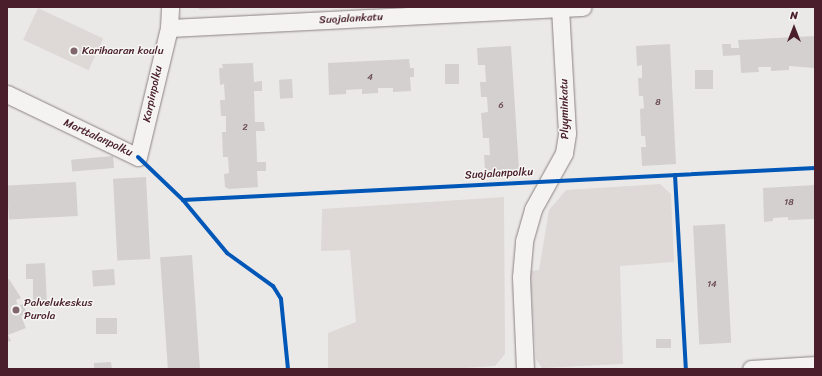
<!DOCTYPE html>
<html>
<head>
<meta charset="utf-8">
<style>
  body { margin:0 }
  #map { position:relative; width:822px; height:376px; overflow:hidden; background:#ebe9e7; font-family:Sriracha,sans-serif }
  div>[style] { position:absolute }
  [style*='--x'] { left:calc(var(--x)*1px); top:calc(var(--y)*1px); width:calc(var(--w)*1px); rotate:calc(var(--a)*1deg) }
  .green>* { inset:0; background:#ded8d7; transform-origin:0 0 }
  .building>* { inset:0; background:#d3d0cf; transform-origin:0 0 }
  .roads { filter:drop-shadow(0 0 1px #8b8283) drop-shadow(0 0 1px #8b8283) }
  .minor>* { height:17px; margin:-8.5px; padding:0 8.5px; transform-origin:8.5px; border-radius:8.5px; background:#f4f3f1 }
  .cycleway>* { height:4px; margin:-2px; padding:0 2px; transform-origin:2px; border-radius:2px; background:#0057b8 }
  .dots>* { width:11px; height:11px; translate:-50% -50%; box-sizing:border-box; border:2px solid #f6f6f2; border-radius:50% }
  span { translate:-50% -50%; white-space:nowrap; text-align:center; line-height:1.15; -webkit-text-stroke:3px #f6f6f2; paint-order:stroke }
  .number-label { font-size:9px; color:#6c4b54 }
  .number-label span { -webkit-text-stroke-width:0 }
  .street-label { font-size:11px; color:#4a1f2b }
  .poi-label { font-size:11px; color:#4a1f2b }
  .left { translate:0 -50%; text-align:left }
  .frame { position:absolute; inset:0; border:8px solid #4a1f2b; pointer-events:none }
  .north { position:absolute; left:774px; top:8px; width:40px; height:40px; -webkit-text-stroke:3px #f6f6f2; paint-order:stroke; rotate:0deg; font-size:11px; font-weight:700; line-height:16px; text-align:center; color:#4a1f2b }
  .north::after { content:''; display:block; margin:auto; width:14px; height:18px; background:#4a1f2b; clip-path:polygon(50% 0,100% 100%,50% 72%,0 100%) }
</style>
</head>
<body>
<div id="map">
  <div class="green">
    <div style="clip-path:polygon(197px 7px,245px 7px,200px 10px)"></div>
    <div style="left:38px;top:8px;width:72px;height:35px;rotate:25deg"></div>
    <div style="clip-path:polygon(660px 184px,671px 194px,674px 262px,620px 266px,623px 364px,542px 368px,536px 359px,530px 271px,539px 270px,549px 210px,566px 190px)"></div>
    <div style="clip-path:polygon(504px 197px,505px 354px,495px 366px,449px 369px,328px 369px,328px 333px,356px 322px,350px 250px,321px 251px,322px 209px)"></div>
  </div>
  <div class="building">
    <div style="clip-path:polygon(815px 36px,815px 68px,789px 66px,789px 70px,771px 71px,771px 67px,758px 67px,759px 72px,741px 73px,740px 55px,723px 56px,722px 44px,731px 44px,731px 48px,739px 48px,738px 40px)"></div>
    <div style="clip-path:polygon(670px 44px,676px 164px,642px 166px,641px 147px,646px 147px,645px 136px,641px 136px,640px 109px,644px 108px,643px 96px,639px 96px,638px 78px,642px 78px,642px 65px,637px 66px,636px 46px)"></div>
    <div style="clip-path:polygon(511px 46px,519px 169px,485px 171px,484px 155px,490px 155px,489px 138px,483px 138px,481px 113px,488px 112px,487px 97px,481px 97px,480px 82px,486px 82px,485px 65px,478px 65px,477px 48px)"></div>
    <div style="clip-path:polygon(409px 59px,410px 68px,414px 68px,414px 77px,410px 77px,411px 91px,393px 92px,393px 88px,378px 88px,378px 93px,362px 94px,362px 89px,346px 90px,346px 94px,329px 95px,328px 63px)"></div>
    <div style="clip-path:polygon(253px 63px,254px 82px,262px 81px,262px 91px,254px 91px,255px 122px,264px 122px,265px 131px,256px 131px,257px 162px,266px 162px,266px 171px,257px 171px,258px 187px,229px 189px,225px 187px,224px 174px,229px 173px,228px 157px,223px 157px,222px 132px,226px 132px,226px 116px,221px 116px,220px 100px,225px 100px,224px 84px,220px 85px,219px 68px,223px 68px,222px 64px)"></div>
    <div style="left:459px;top:64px;width:20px;height:14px;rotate:90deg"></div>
    <div style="left:713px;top:70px;width:19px;height:18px;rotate:90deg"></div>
    <div style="left:292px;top:79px;width:19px;height:13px;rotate:87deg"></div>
    <div style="left:113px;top:156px;width:12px;height:42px;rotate:85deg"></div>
    <div style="left:146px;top:177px;width:82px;height:33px;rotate:87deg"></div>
    <div style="left:76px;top:182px;width:34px;height:69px;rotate:87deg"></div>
    <div style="clip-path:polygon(815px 185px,815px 219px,788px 220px,788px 217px,773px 218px,773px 221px,764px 222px,763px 188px)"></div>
    <div style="left:725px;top:224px;width:119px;height:32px;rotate:87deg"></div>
    <div style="left:192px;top:255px;width:114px;height:32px;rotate:86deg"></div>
    <div style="clip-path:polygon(45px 263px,47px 305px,38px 305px,37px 301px,33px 301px,33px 279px,26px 279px,26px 264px)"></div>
    <div style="left:114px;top:269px;width:16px;height:22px;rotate:86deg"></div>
    <div style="clip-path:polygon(9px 279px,21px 298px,16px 300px,18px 306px,23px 304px,27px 314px,21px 316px,26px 328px,8px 335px,11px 341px,7px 342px,7px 280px)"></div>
    <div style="left:96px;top:318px;width:21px;height:16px"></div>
    <div style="left:671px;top:339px;width:9px;height:15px;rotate:90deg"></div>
    <div style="clip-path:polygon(111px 362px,112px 369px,94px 369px,94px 363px)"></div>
  </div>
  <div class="roads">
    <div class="minor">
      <div style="--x:169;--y:28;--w:414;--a:-2.9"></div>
      <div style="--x:7;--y:94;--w:145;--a:25.7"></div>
      <div style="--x:138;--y:157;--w:133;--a:-76.5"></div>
      <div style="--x:169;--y:28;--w:21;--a:-87"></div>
      <div style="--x:525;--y:369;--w:92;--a:-92.5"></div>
      <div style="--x:521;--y:277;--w:36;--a:-85"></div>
      <div style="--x:524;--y:241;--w:33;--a:-74"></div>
      <div style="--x:533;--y:209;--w:64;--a:-61"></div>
      <div style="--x:564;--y:153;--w:20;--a:-81"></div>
      <div style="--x:567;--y:133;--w:125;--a:-93.2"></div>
      <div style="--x:751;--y:369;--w:64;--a:-3.6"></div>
    </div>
  </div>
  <div class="cycleway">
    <div style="--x:138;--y:157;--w:62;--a:43.7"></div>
    <div style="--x:183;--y:200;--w:69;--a:50.3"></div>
    <div style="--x:227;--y:253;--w:57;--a:35.7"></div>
    <div style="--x:273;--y:286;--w:15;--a:58"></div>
    <div style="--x:281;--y:299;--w:70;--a:84.3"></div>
    <div style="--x:675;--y:175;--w:194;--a:86.8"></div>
    <div style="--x:183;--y:200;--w:633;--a:-2.9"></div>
  </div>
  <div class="dots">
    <div style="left:74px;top:51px;background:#82666d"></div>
    <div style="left:16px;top:310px;background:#82666d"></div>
  </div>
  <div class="number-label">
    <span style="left:370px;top:77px">4</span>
    <span style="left:658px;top:102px">8</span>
    <span style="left:501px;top:105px">6</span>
    <span style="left:245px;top:127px">2</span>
    <span style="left:789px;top:202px">18</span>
    <span style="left:712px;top:284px">14</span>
  </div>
  <div class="street-label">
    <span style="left:351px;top:19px;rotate:-3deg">Suojalankatu</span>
    <span style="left:153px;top:94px;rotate:-78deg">Karpinpolku</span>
    <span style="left:565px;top:109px;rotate:-91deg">Plyyminkatu</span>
    <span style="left:98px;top:138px;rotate:25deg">Marttalanpolku</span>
    <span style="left:499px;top:174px;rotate:-3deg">Suojalanpolku</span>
  </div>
  <div class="poi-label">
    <span class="left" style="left:82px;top:51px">Karihaaran koulu</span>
    <span class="left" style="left:24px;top:310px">Palvelukeskus<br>Purola</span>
  </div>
  <div class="frame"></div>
  <div class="north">N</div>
</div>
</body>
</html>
